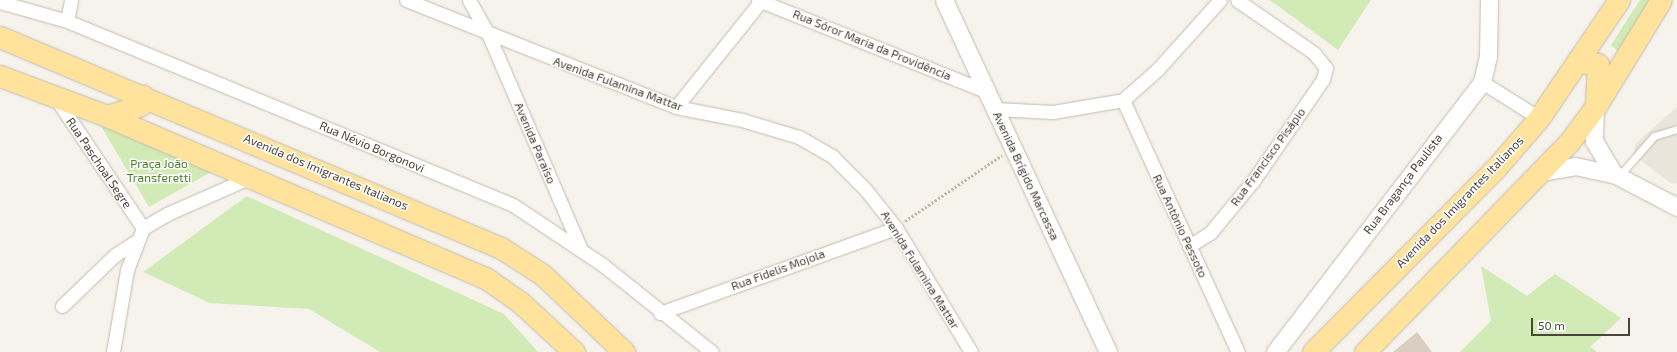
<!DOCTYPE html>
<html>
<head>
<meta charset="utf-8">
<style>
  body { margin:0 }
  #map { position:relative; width:1677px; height:352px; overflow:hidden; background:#f6f3ec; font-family:"Exo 2",sans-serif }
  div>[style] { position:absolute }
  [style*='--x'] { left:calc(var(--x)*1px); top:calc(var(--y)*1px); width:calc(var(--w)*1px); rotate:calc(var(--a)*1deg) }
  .residential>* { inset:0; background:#eae5da }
  .green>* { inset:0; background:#d2eab5 }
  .building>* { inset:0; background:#d8cfc1 }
  .path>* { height:2.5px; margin-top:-1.25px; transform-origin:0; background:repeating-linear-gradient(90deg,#c4b79f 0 2px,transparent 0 4px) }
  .roads { filter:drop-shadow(0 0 1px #c2bbae) drop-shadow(0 0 1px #c2bbae) }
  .service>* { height:7px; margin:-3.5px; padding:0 3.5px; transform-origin:3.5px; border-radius:3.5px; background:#fff }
  .minor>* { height:13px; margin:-6.5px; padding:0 6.5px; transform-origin:6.5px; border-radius:6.5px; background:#fff }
  .tertiary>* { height:17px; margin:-8.5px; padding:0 8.5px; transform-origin:8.5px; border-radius:8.5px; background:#fff }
  .primary>* { height:21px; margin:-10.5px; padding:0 10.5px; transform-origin:10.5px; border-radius:10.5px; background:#ffe39c }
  span { translate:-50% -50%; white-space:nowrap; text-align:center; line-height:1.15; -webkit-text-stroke:3px #fff; paint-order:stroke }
  .street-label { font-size:12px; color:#4b4439 }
  .park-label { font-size:12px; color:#4a7f2a }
  .scale { position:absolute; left:1531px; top:318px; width:99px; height:18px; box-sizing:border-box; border:2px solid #4b4439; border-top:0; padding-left:5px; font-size:12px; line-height:14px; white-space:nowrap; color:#4b4439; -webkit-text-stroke:3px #fff; paint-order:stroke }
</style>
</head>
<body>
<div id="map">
  <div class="residential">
    <div style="clip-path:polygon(1677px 107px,1677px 183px,1672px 184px,1633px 155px,1636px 143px)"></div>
  </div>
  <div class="green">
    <div style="clip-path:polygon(1270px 0,1371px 0,1338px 50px)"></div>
    <div style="clip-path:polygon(1640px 0,1651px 0,1619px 52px,1611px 45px)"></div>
    <div style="clip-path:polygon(95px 116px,220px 167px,149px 207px)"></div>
    <div style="clip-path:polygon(247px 196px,504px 314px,538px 352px,380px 352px,309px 309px,210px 303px,143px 272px)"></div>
    <div style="clip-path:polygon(1481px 266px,1527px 296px,1555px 274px,1621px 318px,1590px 347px,1597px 352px,1460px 352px,1491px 321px)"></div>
  </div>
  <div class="building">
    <div style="clip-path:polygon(1417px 332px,1432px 352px,1393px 352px)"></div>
  </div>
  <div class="path">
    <div style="--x:905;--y:221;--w:117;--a:-34.2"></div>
  </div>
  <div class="roads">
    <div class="service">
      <div style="--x:1619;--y:176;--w:53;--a:-48.8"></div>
      <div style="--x:1654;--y:136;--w:24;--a:-17"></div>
    </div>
    <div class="minor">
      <div style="--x:406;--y:0;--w:290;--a:21.6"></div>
      <div style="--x:676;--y:107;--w:67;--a:11.1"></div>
      <div style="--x:742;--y:120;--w:59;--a:16.6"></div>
      <div style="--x:799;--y:137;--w:39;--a:30"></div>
      <div style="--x:833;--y:157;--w:45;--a:45"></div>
      <div style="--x:865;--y:189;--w:50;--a:51.5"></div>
      <div style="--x:896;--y:228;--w:145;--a:58.8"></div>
      <div style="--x:469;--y:0;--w:41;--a:60.9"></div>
      <div style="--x:489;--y:36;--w:233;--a:66.7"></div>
      <div style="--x:758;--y:0;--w:245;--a:21.8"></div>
      <div style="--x:0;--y:2;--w:70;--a:15.8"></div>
      <div style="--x:67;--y:21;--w:482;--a:22.4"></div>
      <div style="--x:513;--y:205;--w:108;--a:33.7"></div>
      <div style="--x:603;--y:265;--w:139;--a:38.6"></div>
      <div style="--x:67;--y:21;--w:21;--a:-79"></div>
      <div style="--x:1482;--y:82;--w:67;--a:32.3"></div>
      <div style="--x:55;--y:97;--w:158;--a:56.1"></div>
      <div style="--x:1123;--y:100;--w:277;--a:65.5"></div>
      <div style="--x:676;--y:107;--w:136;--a:-51.3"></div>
      <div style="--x:995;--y:109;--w:58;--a:3"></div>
      <div style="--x:1053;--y:112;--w:71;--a:-9.7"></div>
      <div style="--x:1123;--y:100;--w:45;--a:-41.4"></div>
      <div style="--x:1157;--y:70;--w:94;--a:-48"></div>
      <div style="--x:1189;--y:246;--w:25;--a:-32"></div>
      <div style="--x:1210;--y:233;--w:67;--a:-50.4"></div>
      <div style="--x:1253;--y:181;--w:124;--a:-55.5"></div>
      <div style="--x:1323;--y:79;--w:11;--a:-75"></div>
      <div style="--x:1326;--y:68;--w:19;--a:-129"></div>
      <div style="--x:1314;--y:53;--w:93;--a:-145.5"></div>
      <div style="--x:62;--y:306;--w:74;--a:-43.9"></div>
      <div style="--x:115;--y:255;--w:24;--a:-33"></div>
      <div style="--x:660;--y:313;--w:251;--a:-19.8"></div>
      <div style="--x:113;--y:352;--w:83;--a:-80.3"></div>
      <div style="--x:127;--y:270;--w:45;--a:-69.1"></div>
      <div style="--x:143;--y:228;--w:28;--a:-30"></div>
      <div style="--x:167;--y:214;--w:92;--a:-23.8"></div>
    </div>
    <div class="tertiary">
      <div style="--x:944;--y:0;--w:388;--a:65"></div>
      <div style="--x:1595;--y:107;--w:34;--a:92"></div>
      <div style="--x:1594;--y:141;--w:39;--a:59"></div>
      <div style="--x:1542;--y:172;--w:34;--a:-10"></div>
      <div style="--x:1575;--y:166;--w:40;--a:12"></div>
      <div style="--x:1614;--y:174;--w:71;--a:27.6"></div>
      <div style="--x:1275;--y:352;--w:340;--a:-52.5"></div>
      <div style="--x:1482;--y:82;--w:26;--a:-77"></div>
      <div style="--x:1488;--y:57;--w:57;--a:-89"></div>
    </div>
    <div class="primary">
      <div style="--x:0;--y:37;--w:544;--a:22.84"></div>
      <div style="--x:501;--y:248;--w:50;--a:32.7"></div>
      <div style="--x:543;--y:275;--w:112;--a:43.5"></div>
      <div style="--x:1579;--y:62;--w:19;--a:6"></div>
      <div style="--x:1598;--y:64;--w:36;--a:93"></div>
      <div style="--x:0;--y:76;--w:114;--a:20.5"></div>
      <div style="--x:107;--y:116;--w:413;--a:23.2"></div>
      <div style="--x:487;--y:279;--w:40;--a:34.9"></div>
      <div style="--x:520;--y:302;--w:74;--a:42.8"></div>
      <div style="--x:107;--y:116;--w:35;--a:-18"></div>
      <div style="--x:140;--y:105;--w:10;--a:-73"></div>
      <div style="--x:1313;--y:352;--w:257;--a:-45.2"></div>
      <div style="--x:1494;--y:170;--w:69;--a:-49.1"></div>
      <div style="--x:1539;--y:118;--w:143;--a:-55.9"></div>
      <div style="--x:1365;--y:352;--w:294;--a:-45.8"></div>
      <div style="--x:1570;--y:141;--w:44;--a:-53.4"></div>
      <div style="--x:1596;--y:106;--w:124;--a:-58.5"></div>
    </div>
  </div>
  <div class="street-label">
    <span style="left:872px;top:45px;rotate:22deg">Rua Sóror Maria da Providência</span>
    <span style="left:618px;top:84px;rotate:20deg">Avenida Fulamina Mattar</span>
    <span style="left:535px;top:143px;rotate:67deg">Avenida Paraíso</span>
    <span style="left:372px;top:147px;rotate:23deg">Rua Névio Borgonovi</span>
    <span style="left:1268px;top:157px;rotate:-54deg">Rua Francisco Pisápio</span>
    <span style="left:99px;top:163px;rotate:56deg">Rua Paschoal Segre</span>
    <span style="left:326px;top:172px;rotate:23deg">Avenida dos Imigrantes Italianos</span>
    <span style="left:1026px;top:176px;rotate:65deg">Avenida Brígido Marcassa</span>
    <span style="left:1403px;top:184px;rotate:-53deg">Rua Bragança Paulista</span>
    <span style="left:1460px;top:202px;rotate:-46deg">Avenida dos Imigrantes Italianos</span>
    <span style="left:1180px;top:226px;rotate:65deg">Rua Antônio Pessoto</span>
    <span style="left:778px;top:270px;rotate:-20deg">Rua Fidelis Mojola</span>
    <span style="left:920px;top:270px;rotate:58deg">Avenida Fulamina Mattar</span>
  </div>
  <div class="park-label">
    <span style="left:159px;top:171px">Praça João<br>Transferetti</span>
  </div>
  <div class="scale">50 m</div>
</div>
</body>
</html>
